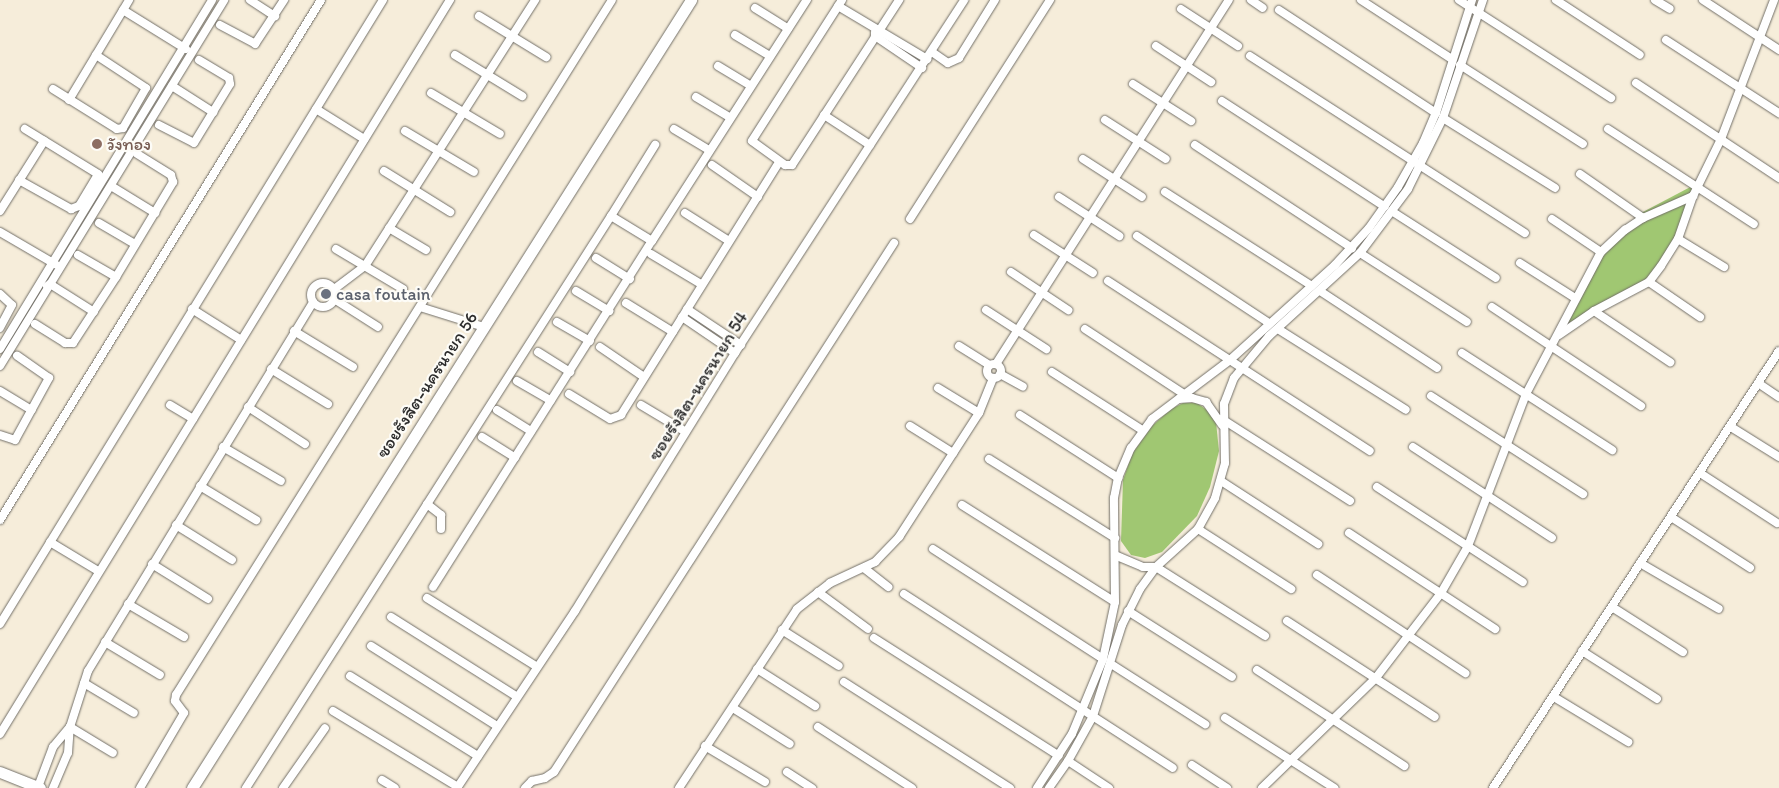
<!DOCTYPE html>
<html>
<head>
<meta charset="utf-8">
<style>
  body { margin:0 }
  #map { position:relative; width:1779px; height:788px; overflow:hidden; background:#f6edda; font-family:Itim,"Playpen Sans Thai",sans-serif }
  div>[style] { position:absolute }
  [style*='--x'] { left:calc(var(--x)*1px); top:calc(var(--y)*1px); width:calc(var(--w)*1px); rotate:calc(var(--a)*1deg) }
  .green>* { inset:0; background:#a0c772 }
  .roads { filter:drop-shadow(0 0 1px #726f68) drop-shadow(0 0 1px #726f68) }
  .street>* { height:8px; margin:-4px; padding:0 4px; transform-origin:4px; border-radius:4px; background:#fff }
  .street>.ring { margin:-4px; padding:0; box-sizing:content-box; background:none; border:8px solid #fff; border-radius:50% }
  .secondary>* { height:11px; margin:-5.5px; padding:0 5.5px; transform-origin:5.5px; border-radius:5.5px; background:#fff }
  .dots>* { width:14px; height:14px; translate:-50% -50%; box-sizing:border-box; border:2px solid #fdfcf7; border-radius:50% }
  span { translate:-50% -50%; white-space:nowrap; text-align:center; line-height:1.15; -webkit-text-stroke:4.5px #fdfcf7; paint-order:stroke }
  .education-label { font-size:18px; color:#785e54 }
  .left { translate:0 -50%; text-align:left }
  .worship-label { font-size:18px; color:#5b616d }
  .street-label { font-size:18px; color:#2b2b2b }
</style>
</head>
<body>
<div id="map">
  <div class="green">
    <div style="clip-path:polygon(1696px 184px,1678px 237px,1647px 279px,1565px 325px,1574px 294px,1600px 248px,1641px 213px)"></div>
    <div style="clip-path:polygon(1183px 403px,1197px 403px,1207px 410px,1216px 422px,1219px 451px,1210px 487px,1197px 516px,1162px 552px,1145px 558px,1131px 555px,1121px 541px,1123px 480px,1132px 454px,1152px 426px,1171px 409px)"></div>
  </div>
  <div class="roads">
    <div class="street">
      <div style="--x:250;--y:0;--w:30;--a:33"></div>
      <div style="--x:842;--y:0;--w:167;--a:122.6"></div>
      <div style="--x:752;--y:141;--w:41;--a:36"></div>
      <div style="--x:785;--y:165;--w:7;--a:0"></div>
      <div style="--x:792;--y:165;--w:197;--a:-57"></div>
      <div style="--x:1251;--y:0;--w:14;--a:34"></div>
      <div style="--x:1361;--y:0;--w:108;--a:33"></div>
      <div style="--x:1459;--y:0;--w:181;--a:32.8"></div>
      <div style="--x:1556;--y:0;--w:100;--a:33.2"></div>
      <div style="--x:1655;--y:0;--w:17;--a:31"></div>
      <div style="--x:1703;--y:0;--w:91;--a:33.3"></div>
      <div style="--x:838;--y:6;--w:104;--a:30.8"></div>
      <div style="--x:755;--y:8;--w:39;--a:32"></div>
      <div style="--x:1181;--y:9;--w:68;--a:33"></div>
      <div style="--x:123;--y:10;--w:74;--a:31.8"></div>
      <div style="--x:1279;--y:10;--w:188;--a:33.3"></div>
      <div style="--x:479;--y:16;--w:79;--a:31.5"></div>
      <div style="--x:220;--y:25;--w:40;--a:28"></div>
      <div style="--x:255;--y:44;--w:53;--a:-56.6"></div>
      <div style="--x:875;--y:32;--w:4;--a:90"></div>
      <div style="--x:875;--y:36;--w:57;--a:34.2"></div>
      <div style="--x:735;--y:35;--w:41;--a:31"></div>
      <div style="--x:1666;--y:40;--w:135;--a:32.9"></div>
      <div style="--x:1156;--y:46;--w:66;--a:33.2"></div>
      <div style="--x:932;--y:52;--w:19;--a:35"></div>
      <div style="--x:948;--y:63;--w:12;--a:-24"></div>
      <div style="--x:959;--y:58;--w:68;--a:-58.2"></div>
      <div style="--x:455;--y:55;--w:79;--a:31.5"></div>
      <div style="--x:1250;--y:56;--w:327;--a:32.8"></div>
      <div style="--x:1460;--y:65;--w:146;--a:32.7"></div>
      <div style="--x:718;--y:66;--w:37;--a:31"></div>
      <div style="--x:1636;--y:83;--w:172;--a:33.6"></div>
      <div style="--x:1133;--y:84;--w:69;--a:32.5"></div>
      <div style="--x:172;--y:86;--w:49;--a:32.4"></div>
      <div style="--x:53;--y:89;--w:75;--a:32"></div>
      <div style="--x:117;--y:129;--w:6;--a:-9"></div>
      <div style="--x:123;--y:128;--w:46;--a:-60.1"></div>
      <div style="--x:146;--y:88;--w:60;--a:-146.6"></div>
      <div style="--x:431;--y:93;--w:80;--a:30.7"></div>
      <div style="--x:696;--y:97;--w:39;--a:31"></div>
      <div style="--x:69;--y:100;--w:117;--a:-59"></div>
      <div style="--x:1222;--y:101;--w:194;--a:33"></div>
      <div style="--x:316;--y:109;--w:57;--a:32"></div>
      <div style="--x:824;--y:115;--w:55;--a:33.1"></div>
      <div style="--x:1443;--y:118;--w:132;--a:32"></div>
      <div style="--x:1105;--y:120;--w:72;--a:32.6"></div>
      <div style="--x:159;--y:125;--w:39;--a:27"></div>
      <div style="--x:194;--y:143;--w:69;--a:-58.6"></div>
      <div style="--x:230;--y:84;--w:6;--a:-99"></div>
      <div style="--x:229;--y:78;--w:35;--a:-149"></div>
      <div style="--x:674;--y:129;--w:41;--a:31"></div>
      <div style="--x:1608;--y:129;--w:174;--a:33.1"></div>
      <div style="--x:405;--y:131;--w:80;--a:30.7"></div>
      <div style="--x:1195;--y:145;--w:188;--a:33.3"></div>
      <div style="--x:1083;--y:159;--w:70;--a:32.8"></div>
      <div style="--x:712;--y:165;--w:56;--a:34.8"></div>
      <div style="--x:384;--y:171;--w:78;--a:31.8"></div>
      <div style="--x:1580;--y:174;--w:77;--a:34.9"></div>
      <div style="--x:19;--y:180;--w:60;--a:29.1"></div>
      <div style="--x:71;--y:209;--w:9;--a:-21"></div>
      <div style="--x:79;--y:206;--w:37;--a:-59"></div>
      <div style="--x:98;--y:174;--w:86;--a:-148.3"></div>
      <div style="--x:111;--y:186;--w:52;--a:31.5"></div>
      <div style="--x:1165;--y:192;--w:174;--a:32.6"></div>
      <div style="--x:1059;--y:197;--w:72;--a:33"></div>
      <div style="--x:0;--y:211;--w:83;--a:-57.8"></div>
      <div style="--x:1393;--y:212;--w:122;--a:32.7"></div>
      <div style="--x:685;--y:213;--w:52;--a:32.5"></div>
      <div style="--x:611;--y:216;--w:84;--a:-58.2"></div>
      <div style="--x:910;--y:219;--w:260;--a:-57.4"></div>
      <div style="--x:1552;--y:219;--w:59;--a:34"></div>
      <div style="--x:99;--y:223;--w:42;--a:30.3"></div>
      <div style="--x:389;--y:228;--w:43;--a:30.7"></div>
      <div style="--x:0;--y:232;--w:64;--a:30.2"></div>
      <div style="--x:1034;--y:235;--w:70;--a:32.8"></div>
      <div style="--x:1137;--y:236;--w:158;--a:33.4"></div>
      <div style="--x:1678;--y:239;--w:54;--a:31.3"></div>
      <div style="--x:336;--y:249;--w:78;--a:30.8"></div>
      <div style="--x:1360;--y:253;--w:127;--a:32.8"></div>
      <div style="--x:651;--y:254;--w:58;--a:31"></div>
      <div style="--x:596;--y:258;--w:40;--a:32"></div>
      <div style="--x:1520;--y:263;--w:65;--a:32.5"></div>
      <div style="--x:1011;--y:272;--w:69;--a:33.7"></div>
      <div style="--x:116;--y:277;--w:111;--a:-59"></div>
      <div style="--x:173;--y:182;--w:7;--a:-106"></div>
      <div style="--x:171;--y:175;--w:40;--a:-148"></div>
      <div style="--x:1108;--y:281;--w:312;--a:33"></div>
      <div style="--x:1649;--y:282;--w:62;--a:34.5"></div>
      <div class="ring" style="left:311px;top:283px;width:16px;height:16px"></div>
      <div style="--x:47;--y:286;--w:4;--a:-34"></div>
      <div style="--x:50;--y:284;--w:52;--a:32.5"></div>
      <div style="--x:333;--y:290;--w:40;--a:-37"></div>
      <div style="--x:365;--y:266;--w:316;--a:-57.4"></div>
      <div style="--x:576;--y:291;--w:39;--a:31"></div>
      <div style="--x:1320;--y:291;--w:140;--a:33.3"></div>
      <div style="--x:0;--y:294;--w:16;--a:43"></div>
      <div style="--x:12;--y:305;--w:26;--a:118"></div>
      <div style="--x:334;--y:299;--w:52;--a:32.5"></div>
      <div style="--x:626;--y:303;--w:55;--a:31.7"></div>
      <div style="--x:420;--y:307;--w:67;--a:17.4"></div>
      <div style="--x:1492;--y:307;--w:179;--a:33.6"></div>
      <div style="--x:192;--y:309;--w:58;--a:32.3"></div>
      <div style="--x:687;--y:309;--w:65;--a:33.7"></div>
      <div style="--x:986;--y:310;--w:72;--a:33"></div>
      <div style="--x:1594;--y:311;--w:92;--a:33.9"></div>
      <div style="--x:682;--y:317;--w:64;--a:34.2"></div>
      <div style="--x:557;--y:322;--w:38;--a:30"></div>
      <div style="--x:35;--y:324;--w:36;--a:32"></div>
      <div style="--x:65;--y:343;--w:8;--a:0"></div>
      <div style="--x:73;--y:343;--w:79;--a:-56.9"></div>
      <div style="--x:116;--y:277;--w:44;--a:-149.9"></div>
      <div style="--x:1085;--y:329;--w:118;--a:33.3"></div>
      <div style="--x:1278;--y:329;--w:151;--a:32.3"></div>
      <div style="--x:294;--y:331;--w:69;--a:31.4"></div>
      <div style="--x:1559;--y:335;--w:42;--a:-34.4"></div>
      <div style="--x:1594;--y:311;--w:62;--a:-27.8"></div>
      <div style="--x:1649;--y:282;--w:20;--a:-53"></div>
      <div style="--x:1661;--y:266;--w:32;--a:-58"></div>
      <div style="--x:1678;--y:239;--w:46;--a:-70.8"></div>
      <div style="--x:1693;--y:196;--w:64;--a:-63.8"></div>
      <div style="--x:1721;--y:139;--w:149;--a:-69.1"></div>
      <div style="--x:959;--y:346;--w:36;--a:32"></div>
      <div style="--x:600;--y:347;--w:53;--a:34.3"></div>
      <div style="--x:0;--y:349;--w:408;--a:-58.7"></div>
      <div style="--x:538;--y:352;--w:38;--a:32"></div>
      <div style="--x:1462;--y:353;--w:179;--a:32.9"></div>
      <div class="ring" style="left:987px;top:364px;width:6px;height:6px"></div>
      <div style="--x:996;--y:364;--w:432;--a:-57.4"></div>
      <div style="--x:0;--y:366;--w:429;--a:-58.5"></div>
      <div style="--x:271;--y:369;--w:67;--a:31.6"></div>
      <div style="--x:1052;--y:372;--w:107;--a:32.8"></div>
      <div style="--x:1000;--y:374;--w:26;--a:29"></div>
      <div style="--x:517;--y:381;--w:39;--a:30"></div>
      <div style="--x:1758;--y:383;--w:25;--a:34"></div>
      <div style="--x:938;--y:388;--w:48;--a:31.4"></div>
      <div style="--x:0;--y:391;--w:37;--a:31"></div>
      <div style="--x:569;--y:394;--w:48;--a:31.4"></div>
      <div style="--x:610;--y:419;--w:12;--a:-20"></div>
      <div style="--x:621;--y:415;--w:298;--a:-58"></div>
      <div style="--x:1431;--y:396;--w:181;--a:32.8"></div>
      <div style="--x:1179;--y:399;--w:13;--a:-4"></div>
      <div style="--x:1192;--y:398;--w:15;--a:16"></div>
      <div style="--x:1206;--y:402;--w:28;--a:55"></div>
      <div style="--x:170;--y:405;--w:27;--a:31"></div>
      <div style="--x:641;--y:405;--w:52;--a:31"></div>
      <div style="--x:248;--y:407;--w:68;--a:33"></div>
      <div style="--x:497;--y:410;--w:40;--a:32"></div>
      <div style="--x:1020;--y:415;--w:117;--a:32.7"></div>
      <div style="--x:1222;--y:419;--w:152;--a:32.6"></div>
      <div style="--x:910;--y:426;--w:51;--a:32.1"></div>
      <div style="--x:1731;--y:427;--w:57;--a:32"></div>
      <div style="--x:0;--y:435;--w:16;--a:18"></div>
      <div style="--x:15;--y:440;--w:71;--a:-61.3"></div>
      <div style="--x:49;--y:378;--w:39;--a:-145"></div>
      <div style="--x:482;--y:437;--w:39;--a:32"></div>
      <div style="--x:223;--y:447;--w:67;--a:30.4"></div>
      <div style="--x:1413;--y:447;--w:166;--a:33.2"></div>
      <div style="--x:989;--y:459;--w:149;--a:32.1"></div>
      <div style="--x:1700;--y:473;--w:92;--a:33"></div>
      <div style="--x:1221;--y:481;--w:116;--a:33"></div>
      <div style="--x:200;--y:486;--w:66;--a:31.3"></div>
      <div style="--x:1377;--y:487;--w:174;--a:33.1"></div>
      <div style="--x:427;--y:504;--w:18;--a:38"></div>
      <div style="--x:441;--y:515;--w:14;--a:90"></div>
      <div style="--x:962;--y:505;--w:181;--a:32.4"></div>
      <div style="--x:1671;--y:517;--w:94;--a:32.8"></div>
      <div style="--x:0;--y:520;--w:611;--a:-58.31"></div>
      <div style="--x:176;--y:525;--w:66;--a:32"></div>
      <div style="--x:1198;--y:529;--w:111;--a:32.8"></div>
      <div style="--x:1349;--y:533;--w:175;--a:33.3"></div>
      <div style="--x:50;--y:542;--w:56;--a:31.1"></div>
      <div style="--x:933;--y:549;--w:202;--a:32.9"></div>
      <div style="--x:1117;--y:556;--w:28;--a:23"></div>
      <div style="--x:1143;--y:567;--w:13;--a:0"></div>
      <div style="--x:1156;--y:567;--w:129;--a:32.3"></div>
      <div style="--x:1640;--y:563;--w:91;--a:30.2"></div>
      <div style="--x:152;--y:564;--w:66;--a:32"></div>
      <div style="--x:864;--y:568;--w:31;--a:38"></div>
      <div style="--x:1317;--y:575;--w:178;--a:33.5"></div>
      <div style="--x:433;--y:587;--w:409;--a:-57.7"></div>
      <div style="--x:818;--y:592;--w:62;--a:36.5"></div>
      <div style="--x:904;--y:594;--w:320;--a:32.9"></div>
      <div style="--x:427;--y:598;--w:128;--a:32"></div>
      <div style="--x:128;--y:604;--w:65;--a:30.5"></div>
      <div style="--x:1612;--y:607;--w:84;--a:32.4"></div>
      <div style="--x:1128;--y:611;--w:123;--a:32.4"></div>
      <div style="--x:391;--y:617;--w:148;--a:32.3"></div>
      <div style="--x:1287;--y:621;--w:176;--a:33"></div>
      <div style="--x:0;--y:624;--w:732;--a:-58.46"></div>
      <div style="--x:782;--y:630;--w:67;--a:32.3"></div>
      <div style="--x:874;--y:638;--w:219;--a:32.5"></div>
      <div style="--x:105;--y:642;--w:64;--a:31"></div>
      <div style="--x:371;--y:646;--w:149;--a:32.4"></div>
      <div style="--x:1582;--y:651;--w:89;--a:32.6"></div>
      <div style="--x:1111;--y:664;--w:112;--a:32.6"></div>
      <div style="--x:757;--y:669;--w:69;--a:32.5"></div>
      <div style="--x:1257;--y:670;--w:176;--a:33.1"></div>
      <div style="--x:350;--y:676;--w:151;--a:32"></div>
      <div style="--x:844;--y:682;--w:197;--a:32.6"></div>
      <div style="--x:84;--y:683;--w:58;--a:31"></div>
      <div style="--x:1554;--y:697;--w:87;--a:31.3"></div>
      <div style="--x:733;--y:708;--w:67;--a:32.3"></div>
      <div style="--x:333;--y:711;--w:146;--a:31.3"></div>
      <div style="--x:1225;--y:718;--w:130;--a:32.7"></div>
      <div style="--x:70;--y:727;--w:50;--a:31.2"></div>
      <div style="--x:818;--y:727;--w:112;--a:33"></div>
      <div style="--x:0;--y:734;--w:861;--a:-58.49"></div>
      <div style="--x:705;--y:746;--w:70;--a:31"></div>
      <div style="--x:1068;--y:761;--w:49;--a:33.4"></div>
      <div style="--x:1192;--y:765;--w:42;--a:33.3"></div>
      <div style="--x:787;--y:772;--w:30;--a:33"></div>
      <div style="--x:382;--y:780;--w:15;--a:32"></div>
      <div style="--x:38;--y:787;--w:43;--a:-69.4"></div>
      <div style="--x:53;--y:747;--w:26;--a:-50"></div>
      <div style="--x:53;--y:788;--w:38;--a:-67"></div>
      <div style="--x:68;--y:753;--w:26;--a:-86"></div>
      <div style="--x:70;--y:727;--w:59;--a:-72.2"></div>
      <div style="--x:88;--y:671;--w:432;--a:-58.6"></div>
      <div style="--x:140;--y:788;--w:87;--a:-59.6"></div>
      <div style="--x:184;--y:713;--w:15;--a:-127"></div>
      <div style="--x:175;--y:701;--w:6;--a:-81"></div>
      <div style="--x:176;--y:695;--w:820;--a:-57.9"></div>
      <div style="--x:246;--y:788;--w:679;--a:-57.46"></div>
      <div style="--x:611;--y:216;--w:48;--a:31.4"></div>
      <div style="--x:652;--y:241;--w:287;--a:-57.3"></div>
      <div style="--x:283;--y:788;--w:73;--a:-55"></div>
      <div style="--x:457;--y:788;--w:213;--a:-56.3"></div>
      <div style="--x:575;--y:611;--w:304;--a:-58.2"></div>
      <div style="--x:735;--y:353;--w:421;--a:-57"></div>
      <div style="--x:525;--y:788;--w:10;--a:-45"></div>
      <div style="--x:532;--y:781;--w:13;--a:-13"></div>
      <div style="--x:545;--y:778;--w:11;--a:-34"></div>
      <div style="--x:554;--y:772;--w:629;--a:-57.27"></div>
      <div style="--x:679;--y:788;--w:214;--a:-56.6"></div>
      <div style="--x:797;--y:609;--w:42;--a:-38.2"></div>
      <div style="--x:830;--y:583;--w:50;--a:-25"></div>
      <div style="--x:875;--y:562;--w:35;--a:-46"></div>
      <div style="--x:899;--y:537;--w:148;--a:-57.2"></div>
      <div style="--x:979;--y:413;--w:38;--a:-68"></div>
      <div style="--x:1037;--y:788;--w:64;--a:-57.1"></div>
      <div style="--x:1072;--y:734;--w:81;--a:-67.5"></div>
      <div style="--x:1103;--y:659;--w:58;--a:-78.1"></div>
      <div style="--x:1115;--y:602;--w:104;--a:-90.6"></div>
      <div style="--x:1114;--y:498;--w:20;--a:-79"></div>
      <div style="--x:1118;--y:478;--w:33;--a:-67"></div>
      <div style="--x:1131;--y:448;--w:36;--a:-54"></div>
      <div style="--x:1152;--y:419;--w:98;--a:-37.1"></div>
      <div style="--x:1230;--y:360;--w:142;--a:-42.1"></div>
      <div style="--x:1335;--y:265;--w:50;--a:-47.4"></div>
      <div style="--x:1369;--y:228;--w:50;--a:-54.7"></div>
      <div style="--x:1398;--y:187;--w:51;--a:-60.4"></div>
      <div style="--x:1423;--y:143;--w:33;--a:-67"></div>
      <div style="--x:1436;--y:113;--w:119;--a:-72.3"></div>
      <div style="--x:1049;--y:788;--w:33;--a:-55"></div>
      <div style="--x:1068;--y:761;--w:51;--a:-60.9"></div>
      <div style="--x:1093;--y:716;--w:96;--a:-72.3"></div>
      <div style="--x:1122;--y:625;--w:40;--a:-63.4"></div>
      <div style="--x:1140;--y:589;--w:27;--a:-54"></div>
      <div style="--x:1156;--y:567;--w:57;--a:-42.1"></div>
      <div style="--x:1198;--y:529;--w:35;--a:-61"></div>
      <div style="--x:1215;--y:498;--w:36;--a:-74"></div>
      <div style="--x:1225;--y:463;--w:59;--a:-91"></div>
      <div style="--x:1224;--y:404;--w:28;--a:-69"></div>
      <div style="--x:1234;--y:378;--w:55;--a:-50.2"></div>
      <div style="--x:1269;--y:336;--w:123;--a:-42.4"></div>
      <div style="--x:1360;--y:253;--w:80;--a:-53.1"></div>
      <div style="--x:1408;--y:189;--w:79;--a:-63.8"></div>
      <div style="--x:1443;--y:118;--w:125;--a:-71.3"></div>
      <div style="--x:1262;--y:788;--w:157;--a:-44"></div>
      <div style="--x:1375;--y:679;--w:108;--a:-52.5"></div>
      <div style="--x:1441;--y:593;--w:54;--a:-60.1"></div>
      <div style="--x:1468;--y:546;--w:163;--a:-69.1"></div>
      <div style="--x:1526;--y:394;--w:161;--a:-62.2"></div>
      <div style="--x:1601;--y:252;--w:33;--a:-43"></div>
      <div style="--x:1625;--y:230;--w:22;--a:-34"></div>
      <div style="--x:1643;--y:218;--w:55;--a:-23.7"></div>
      <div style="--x:1493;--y:788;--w:522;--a:-56.8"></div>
    </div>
    <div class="secondary">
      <div style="--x:0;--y:772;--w:43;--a:21.8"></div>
      <div style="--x:192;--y:788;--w:933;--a:-57.66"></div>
    </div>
  </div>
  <div class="dots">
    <div style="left:97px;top:144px;background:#8d6e63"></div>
    <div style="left:326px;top:294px;background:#6b7280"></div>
  </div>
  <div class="education-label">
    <span class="left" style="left:107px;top:144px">วังทอง</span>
  </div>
  <div class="worship-label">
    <span class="left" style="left:336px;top:294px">casa foutain</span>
  </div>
  <div class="street-label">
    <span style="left:427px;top:385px;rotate:-57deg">ซอยรังสิต-นครนายก 56</span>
    <span style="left:698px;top:386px;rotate:-58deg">ซอยรังสิต-นครนายก 54</span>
  </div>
</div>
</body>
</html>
